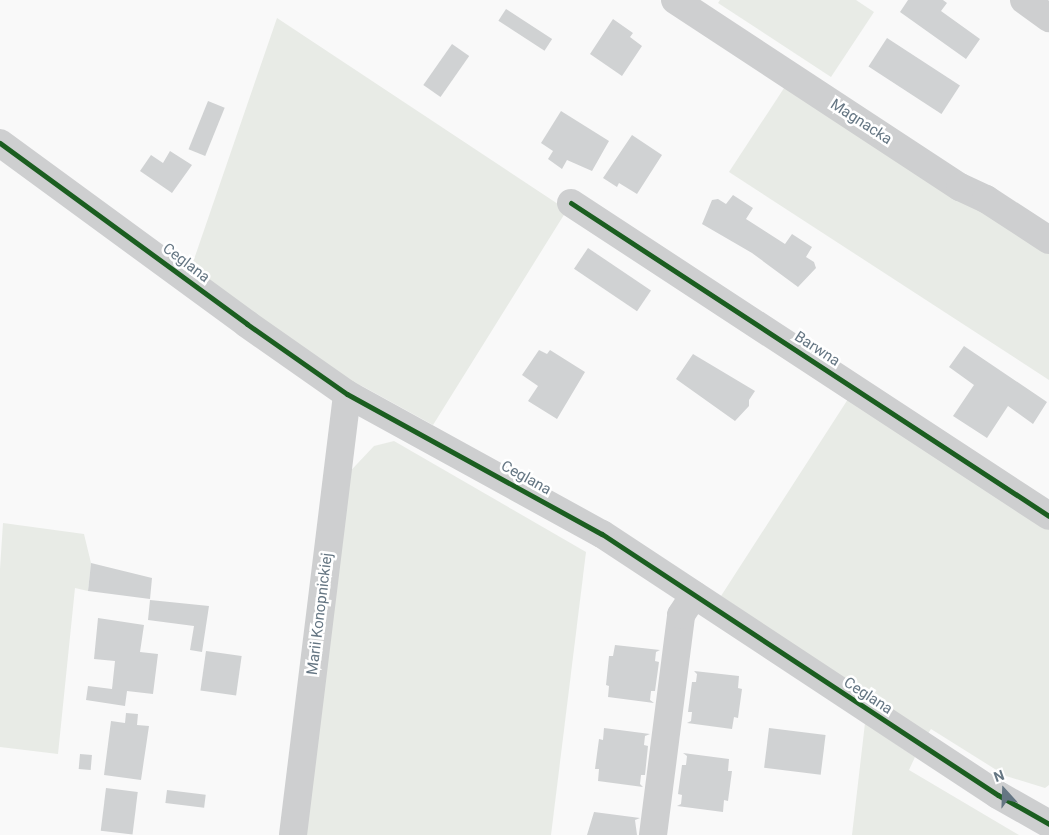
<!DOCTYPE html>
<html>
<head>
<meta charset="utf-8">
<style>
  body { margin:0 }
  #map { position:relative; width:1049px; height:835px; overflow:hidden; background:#f9f9f9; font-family:Roboto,sans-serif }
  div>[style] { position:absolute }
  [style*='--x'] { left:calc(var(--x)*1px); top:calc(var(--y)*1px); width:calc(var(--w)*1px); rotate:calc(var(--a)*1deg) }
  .green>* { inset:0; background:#e8ebe6 }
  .building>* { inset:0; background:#d0d2d3; transform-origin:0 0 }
  .minor>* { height:28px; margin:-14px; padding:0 14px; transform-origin:14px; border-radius:14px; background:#cecfd0 }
  .cycleway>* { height:5px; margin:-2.5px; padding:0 2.5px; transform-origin:2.5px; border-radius:2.5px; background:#1b5e20 }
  span { translate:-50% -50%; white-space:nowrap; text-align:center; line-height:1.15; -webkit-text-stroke:5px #fff; paint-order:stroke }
  .street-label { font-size:15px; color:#657683 }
  .north { position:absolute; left:979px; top:765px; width:50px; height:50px; -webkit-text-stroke:4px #fff; paint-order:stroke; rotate:340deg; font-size:14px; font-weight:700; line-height:20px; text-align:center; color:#657683 }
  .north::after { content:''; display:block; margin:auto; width:18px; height:22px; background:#657683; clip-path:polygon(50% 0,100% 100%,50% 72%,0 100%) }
</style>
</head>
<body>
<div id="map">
  <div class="green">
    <div style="clip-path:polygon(720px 0,856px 0,874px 12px,831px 77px,718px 3px)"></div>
    <div style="clip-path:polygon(277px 18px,567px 210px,433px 425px,362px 386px,343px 380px,191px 268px)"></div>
    <div style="clip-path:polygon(788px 82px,1049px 253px,1049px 380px,729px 172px)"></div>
    <div style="clip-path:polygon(850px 396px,1049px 527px,1049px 785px,1045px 788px,1006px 776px,931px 729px,927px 735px,721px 596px)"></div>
    <div style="clip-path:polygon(394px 441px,586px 552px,551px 835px,303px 835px,340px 482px,374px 446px)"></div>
    <div style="clip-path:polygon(3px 523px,84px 534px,91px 563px,88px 591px,75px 588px,58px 754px,0 747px,0 569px)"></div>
    <div style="clip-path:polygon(865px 723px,915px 757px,909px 770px,1019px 835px,852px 835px)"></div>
  </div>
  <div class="building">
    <div style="clip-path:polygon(908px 0,943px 0,947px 3px,941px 11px,980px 39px,966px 59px,900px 12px)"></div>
    <div style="left:506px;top:9px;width:55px;height:14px;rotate:33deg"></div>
    <div style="clip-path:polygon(613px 19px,633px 33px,630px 37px,642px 46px,622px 76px,590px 54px)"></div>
    <div style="left:887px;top:38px;width:87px;height:34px;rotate:33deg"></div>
    <div style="left:452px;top:44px;width:21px;height:50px;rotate:35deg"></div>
    <div style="left:208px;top:101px;width:18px;height:52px;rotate:22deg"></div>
    <div style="clip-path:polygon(561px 111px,609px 141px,592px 171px,567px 160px,562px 169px,548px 159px,553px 151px,541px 143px)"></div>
    <div style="clip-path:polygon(632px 135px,662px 155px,637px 194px,619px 183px,617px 187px,603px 178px)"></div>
    <div style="clip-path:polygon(170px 151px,192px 165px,172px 193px,140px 171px,151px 155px,163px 163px)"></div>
    <div style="clip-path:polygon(733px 195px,753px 208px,746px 219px,785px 244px,792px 234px,812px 247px,806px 257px,814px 262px,816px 268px,798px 287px,752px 253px,702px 224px,712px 200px,718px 199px,726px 204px)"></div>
    <div style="left:588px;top:248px;width:76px;height:25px;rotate:34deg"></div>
    <div style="clip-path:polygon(964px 346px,1047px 402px,1033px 424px,1008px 406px,987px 438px,953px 416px,974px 385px,949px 367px)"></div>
    <div style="clip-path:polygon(539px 350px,547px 354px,550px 350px,585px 372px,557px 419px,528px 401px,538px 386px,522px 375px)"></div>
    <div style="clip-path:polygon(693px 354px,755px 391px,749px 400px,749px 406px,735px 421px,676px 379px)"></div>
    <div style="clip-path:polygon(91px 563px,152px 578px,150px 599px,88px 591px)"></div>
    <div style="clip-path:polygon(150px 600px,209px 606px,202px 652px,190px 650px,194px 626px,148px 620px)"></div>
    <div style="clip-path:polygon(98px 618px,144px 625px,140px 652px,158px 654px,153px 694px,127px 691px,125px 706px,86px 700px,88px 686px,112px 689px,115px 661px,94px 659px)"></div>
    <div style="clip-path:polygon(615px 645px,660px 650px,656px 652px,655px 661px,659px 662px,655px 691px,651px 691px,650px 700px,654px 703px,608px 697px,609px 686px,606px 685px,609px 656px,613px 656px)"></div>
    <div style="left:206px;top:651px;width:36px;height:40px;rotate:8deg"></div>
    <div style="clip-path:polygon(694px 671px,739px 676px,738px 688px,742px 689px,738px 718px,734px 717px,732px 729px,687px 723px,691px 721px,692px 712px,688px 712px,692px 682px,696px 682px,697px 674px)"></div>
    <div style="clip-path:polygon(126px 713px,138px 714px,137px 725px,149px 726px,141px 780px,104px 775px,111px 721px,125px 723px)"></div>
    <div style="clip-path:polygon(604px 728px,650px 734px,645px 736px,644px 745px,648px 746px,645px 775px,641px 775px,640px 784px,643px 787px,598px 781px,599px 769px,595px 769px,599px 739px,603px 740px)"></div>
    <div style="left:769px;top:728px;width:57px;height:40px;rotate:7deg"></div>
    <div style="clip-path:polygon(683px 753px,729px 759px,728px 771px,732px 771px,728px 801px,724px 800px,723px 812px,677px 806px,681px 804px,682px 795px,678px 794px,682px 765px,686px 765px,687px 756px)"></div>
    <div style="left:80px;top:754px;width:12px;height:15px;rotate:5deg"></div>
    <div style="left:106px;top:788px;width:32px;height:43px;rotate:7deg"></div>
    <div style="left:167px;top:790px;width:39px;height:13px;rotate:7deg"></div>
    <div style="clip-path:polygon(594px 812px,640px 818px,635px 820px,637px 835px,587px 835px)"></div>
  </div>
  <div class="minor">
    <div style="--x:675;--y:0;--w:341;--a:33.3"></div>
    <div style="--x:960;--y:187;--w:29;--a:25"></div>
    <div style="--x:986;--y:199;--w:75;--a:33.1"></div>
    <div style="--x:1024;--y:0;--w:31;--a:36"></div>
    <div style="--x:0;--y:143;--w:306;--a:36.2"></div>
    <div style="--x:247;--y:324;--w:122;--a:35"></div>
    <div style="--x:347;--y:394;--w:291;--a:28.8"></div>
    <div style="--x:602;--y:534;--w:474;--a:33.4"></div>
    <div style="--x:998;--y:795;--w:59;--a:29.6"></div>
    <div style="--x:571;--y:203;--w:571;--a:33.22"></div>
    <div style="--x:293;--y:835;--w:444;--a:-83"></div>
    <div style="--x:653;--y:835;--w:222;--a:-82.7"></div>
    <div style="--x:681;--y:615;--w:24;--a:-57"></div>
  </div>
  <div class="cycleway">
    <div style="--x:0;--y:143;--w:306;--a:36.2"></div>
    <div style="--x:247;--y:324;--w:122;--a:35"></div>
    <div style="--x:347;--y:394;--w:291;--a:28.8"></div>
    <div style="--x:602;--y:534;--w:474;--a:33.4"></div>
    <div style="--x:998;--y:795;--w:59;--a:29.6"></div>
    <div style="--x:571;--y:203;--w:571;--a:33.22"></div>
  </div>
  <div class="street-label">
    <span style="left:861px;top:122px;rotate:33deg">Magnacka</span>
    <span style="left:186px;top:263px;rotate:37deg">Ceglana</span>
    <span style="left:817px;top:349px;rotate:33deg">Barwna</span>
    <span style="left:526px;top:478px;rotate:29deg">Ceglana</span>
    <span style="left:320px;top:614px;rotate:-83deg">Marii Konopnickiej</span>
    <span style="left:868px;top:696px;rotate:33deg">Ceglana</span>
  </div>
  <div class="north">N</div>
</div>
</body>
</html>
